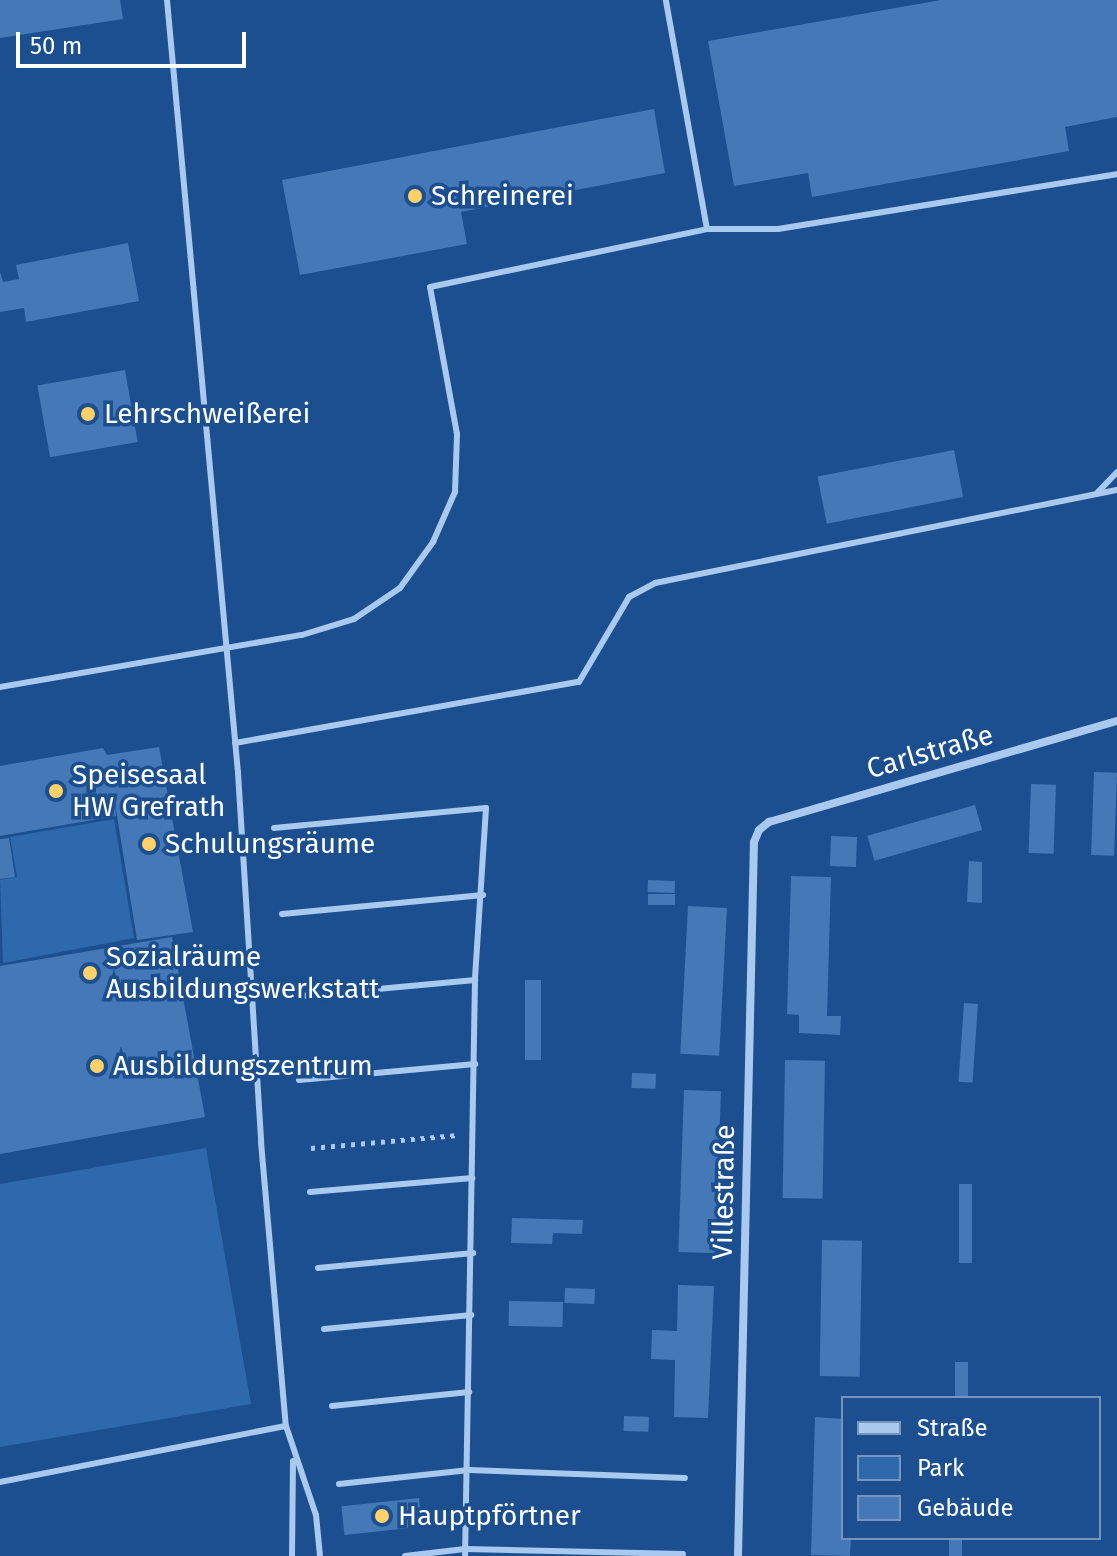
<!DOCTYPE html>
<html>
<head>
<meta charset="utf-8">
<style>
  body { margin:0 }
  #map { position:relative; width:1117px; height:1556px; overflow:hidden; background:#1b4f8f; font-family:"Fira Sans",sans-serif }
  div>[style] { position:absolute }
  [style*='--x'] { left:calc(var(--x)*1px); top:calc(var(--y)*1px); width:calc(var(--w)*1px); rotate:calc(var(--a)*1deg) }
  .green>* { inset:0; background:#2e69ad }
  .building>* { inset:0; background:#4478b7; transform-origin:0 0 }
  .path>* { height:5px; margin-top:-2.5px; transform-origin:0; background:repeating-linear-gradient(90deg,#a9c9ee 0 4px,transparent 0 10px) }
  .service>* { height:6px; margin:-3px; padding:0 3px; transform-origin:3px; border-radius:3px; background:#a9c9ee }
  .minor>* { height:8px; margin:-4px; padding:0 4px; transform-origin:4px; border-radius:4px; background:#a9c9ee }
  .dots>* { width:22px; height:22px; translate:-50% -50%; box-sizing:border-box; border:4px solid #1b4f8f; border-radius:50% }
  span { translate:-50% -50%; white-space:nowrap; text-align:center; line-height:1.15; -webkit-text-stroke:7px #1b4f8f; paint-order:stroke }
  .poi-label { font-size:28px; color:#fff }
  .left { translate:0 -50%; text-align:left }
  .street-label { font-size:28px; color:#fff }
  .legend { position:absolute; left:841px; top:1396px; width:260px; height:144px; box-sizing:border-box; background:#1b4f8f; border:2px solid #7695bc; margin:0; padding:10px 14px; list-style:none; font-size:24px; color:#fff }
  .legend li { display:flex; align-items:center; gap:16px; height:40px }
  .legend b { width:40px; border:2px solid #7695bc }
  .scale { position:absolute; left:16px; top:32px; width:230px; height:36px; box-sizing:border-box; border:4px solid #fff; border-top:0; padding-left:10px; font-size:24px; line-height:28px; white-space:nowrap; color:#fff; -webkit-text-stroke:6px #1b4f8f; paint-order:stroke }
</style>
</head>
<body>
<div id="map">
  <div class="green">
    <div style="clip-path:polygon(114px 819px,134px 938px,3px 963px,0 880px,17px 877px,10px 837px)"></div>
    <div style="clip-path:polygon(206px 1148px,251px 1404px,0 1447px,0 1184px)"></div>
  </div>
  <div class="building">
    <div style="clip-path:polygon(0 0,120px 0,123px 19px,0 38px)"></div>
    <div style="clip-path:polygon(941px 0,1117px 0,1117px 117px,1065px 127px,1069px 151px,812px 197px,808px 173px,734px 186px,708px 41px)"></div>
    <div style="clip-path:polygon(654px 109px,665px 173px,461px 212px,467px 244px,300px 275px,282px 180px)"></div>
    <div style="clip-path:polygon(128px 243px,139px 301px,26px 322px,24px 308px,0 312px,0 272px,3px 282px,19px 279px,16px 265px)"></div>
    <div style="left:125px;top:370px;width:73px;height:89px;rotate:80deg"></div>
    <div style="left:954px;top:450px;width:48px;height:139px;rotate:79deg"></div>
    <div style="clip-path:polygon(159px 747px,193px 932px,137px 940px,114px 797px,116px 816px,0 836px,0 766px,103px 748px,107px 755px)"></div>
    <div style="left:1094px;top:772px;width:23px;height:83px;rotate:2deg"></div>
    <div style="left:1031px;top:784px;width:25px;height:69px;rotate:2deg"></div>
    <div style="left:975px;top:805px;width:26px;height:112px;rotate:74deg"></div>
    <div style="left:831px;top:836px;width:26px;height:30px;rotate:2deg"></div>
    <div style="clip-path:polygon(9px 838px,15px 877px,0 879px,0 839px)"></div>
    <div style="clip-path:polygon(969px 861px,982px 862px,982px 903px,967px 902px)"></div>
    <div style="clip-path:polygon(791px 876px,831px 877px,827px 1016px,841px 1016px,840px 1035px,799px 1033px,799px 1015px,787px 1014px)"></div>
    <div style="left:648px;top:880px;width:27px;height:12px;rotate:2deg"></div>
    <div style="left:648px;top:894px;width:27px;height:11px"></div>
    <div style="left:688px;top:906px;width:39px;height:148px;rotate:3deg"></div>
    <div style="clip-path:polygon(172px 937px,205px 1117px,0 1154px,0 966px)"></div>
    <div style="left:525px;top:980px;width:16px;height:80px"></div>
    <div style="left:964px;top:1003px;width:14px;height:79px;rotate:4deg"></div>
    <div style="left:785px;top:1060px;width:40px;height:138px;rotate:1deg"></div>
    <div style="left:632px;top:1073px;width:24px;height:15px;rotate:2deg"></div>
    <div style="left:684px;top:1090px;width:37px;height:162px;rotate:2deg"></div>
    <div style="left:959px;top:1184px;width:13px;height:79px"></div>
    <div style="clip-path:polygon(512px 1218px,583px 1220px,582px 1234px,553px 1233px,552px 1244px,511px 1243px)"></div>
    <div style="left:822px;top:1240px;width:40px;height:136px;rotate:1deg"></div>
    <div style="clip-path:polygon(678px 1285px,714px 1286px,708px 1418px,674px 1417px,675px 1360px,651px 1359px,652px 1330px,677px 1331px)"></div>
    <div style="left:565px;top:1288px;width:30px;height:15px;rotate:2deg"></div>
    <div style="left:509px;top:1301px;width:54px;height:25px;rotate:1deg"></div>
    <div style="left:955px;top:1362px;width:13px;height:36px"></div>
    <div style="left:624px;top:1416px;width:25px;height:15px;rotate:2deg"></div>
    <div style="clip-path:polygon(815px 1417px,843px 1419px,843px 1538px,851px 1538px,850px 1556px,811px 1555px)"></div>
    <div style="left:419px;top:1498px;width:29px;height:78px;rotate:84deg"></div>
    <div style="left:949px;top:1540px;width:13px;height:16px"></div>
  </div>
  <div class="path">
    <div style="--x:311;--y:1148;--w:147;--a:-5.1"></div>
  </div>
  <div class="service">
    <div style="--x:167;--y:0;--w:776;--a:84.75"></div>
    <div style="--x:238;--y:773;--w:370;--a:86.4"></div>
    <div style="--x:261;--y:1142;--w:285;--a:85"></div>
    <div style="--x:286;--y:1426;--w:94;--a:71.4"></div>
    <div style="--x:316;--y:1515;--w:41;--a:84.4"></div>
    <div style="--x:707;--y:229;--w:71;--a:0"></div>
    <div style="--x:778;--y:229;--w:343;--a:-9.2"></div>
    <div style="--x:1097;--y:493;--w:29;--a:-46"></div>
    <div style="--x:0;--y:687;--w:306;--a:-9.8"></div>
    <div style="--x:302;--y:635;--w:54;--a:-17.1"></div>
    <div style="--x:354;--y:619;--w:55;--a:-34"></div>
    <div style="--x:400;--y:588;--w:57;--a:-54.3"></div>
    <div style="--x:433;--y:542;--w:55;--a:-66.3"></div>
    <div style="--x:455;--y:492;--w:58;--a:-88"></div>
    <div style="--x:457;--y:434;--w:149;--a:-100.4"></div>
    <div style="--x:430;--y:287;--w:283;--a:-11.8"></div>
    <div style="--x:707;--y:229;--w:233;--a:-100.2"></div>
    <div style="--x:235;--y:743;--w:349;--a:-10.1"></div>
    <div style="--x:579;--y:682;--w:99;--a:-59.5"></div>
    <div style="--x:629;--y:597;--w:30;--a:-28"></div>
    <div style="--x:655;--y:583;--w:471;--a:-11.4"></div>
    <div style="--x:274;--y:828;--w:213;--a:-5.4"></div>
    <div style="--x:486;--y:808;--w:172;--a:93.7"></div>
    <div style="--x:475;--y:980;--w:576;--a:90.99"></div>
    <div style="--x:282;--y:914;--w:202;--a:-5.4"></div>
    <div style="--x:291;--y:997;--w:185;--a:-5.3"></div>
    <div style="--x:299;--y:1080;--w:177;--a:-5.2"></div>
    <div style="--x:310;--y:1192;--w:163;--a:-4.9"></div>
    <div style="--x:318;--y:1268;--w:156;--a:-5.5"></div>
    <div style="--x:324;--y:1329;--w:148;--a:-5.4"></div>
    <div style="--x:332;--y:1406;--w:138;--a:-5.8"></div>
    <div style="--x:0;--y:1482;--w:291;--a:-11.1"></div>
    <div style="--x:339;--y:1484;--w:131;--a:-6.1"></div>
    <div style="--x:469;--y:1470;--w:216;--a:2.1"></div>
    <div style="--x:292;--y:1556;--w:95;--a:-89.4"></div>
    <div style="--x:405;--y:1556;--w:60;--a:-6.7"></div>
    <div style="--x:465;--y:1549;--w:218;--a:1.3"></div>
  </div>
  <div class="minor">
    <div style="--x:738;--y:1556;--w:714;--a:-88.72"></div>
    <div style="--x:754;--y:842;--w:13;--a:-67"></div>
    <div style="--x:759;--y:830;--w:13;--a:-39"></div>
    <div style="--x:769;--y:822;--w:362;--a:-16.2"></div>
  </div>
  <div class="dots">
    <div style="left:415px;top:196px;background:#ffd166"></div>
    <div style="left:88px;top:414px;background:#ffd166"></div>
    <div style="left:56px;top:791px;background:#ffd166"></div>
    <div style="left:149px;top:844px;background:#ffd166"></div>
    <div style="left:90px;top:973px;background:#ffd166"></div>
    <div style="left:97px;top:1066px;background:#ffd166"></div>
    <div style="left:382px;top:1516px;background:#ffd166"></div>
  </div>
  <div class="poi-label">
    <span class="left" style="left:431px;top:196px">Schreinerei</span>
    <span class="left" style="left:104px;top:414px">Lehrschweißerei</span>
    <span class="left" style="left:72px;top:791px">Speisesaal<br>HW Grefrath</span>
    <span class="left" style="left:165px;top:844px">Schulungsräume</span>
    <span class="left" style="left:106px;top:973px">Sozialräume<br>Ausbildungswerkstatt</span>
    <span class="left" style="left:113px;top:1066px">Ausbildungszentrum</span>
    <span class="left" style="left:398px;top:1516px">Hauptpförtner</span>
  </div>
  <div class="street-label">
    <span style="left:930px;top:752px;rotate:-16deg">Carlstraße</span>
    <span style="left:724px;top:1192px;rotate:-89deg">Villestraße</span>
  </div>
  <ul class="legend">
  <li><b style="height:10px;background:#a9c9ee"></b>Straße</li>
  <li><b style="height:22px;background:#2e69ad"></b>Park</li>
  <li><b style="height:22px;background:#4478b7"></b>Gebäude</li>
  </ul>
  <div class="scale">50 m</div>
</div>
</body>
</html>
